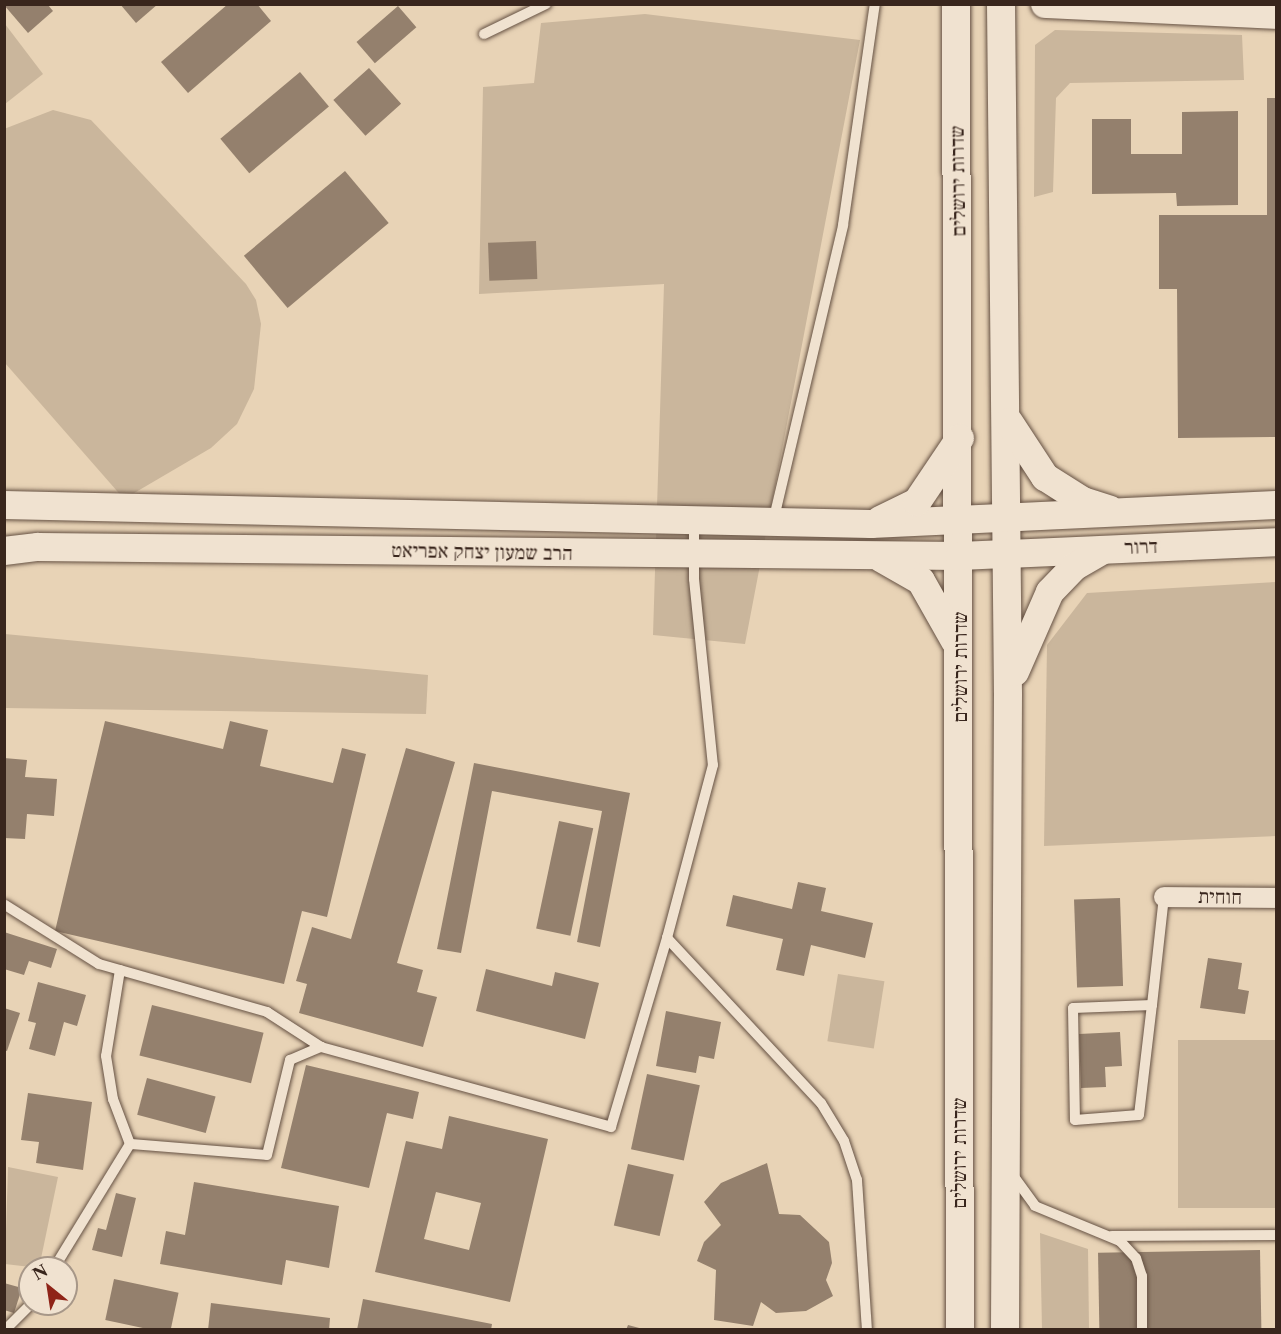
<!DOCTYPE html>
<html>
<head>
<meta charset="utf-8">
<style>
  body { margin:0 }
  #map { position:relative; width:1281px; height:1334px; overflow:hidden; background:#e8d3b6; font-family:"Libre Caslon Text","Frank Ruhl Libre",serif }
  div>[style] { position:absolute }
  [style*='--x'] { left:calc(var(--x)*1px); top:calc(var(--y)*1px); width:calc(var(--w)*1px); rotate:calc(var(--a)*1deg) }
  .green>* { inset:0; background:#cab69c; transform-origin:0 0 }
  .building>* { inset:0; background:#94806d; transform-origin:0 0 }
  .roads { filter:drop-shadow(0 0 2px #655143) drop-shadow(0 0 2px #655143) }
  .lane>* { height:10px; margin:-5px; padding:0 5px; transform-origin:5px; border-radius:5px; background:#f0e2d0 }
  .street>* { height:20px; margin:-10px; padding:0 10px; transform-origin:10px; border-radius:10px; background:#f0e2d0 }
  .secondary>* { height:28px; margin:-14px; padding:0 14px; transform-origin:14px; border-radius:14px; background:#f0e2d0 }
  span { translate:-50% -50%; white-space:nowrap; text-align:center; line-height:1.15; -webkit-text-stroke:6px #f0e2d0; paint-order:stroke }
  .street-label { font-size:20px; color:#39261d }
  .frame { position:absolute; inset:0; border:6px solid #39261d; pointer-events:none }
  .north { position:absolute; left:18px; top:1256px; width:60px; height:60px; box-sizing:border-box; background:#f0e2d0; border:2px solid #a79788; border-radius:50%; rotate:330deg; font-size:16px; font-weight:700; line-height:24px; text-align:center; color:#39261d }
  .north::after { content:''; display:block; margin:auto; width:21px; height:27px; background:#8f2418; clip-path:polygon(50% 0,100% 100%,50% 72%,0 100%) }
</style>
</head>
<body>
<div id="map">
  <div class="green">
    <div style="clip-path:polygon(645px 14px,860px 40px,745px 644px,653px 635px,664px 284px,479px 294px,483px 87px,534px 83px,541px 23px)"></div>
    <div style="clip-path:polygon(5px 24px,43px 74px,5px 104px,4px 104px)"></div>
    <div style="clip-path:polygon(1055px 30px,1242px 35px,1244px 80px,1070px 83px,1056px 98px,1053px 192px,1034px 197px,1035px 45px)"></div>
    <div style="clip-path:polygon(53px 110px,91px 120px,246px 284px,256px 300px,261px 324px,254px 389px,237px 424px,211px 448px,124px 499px,5px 363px,4px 129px)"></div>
    <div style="clip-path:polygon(1276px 582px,1276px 836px,1044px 846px,1047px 645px,1087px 593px)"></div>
    <div style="clip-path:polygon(5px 634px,428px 675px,426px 714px,5px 708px)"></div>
    <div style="left:838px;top:974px;width:47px;height:68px;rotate:9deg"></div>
    <div style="left:1276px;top:1040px;width:168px;height:98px;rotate:90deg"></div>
    <div style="clip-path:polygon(8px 1167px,58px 1177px,39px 1268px,5px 1264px)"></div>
    <div style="clip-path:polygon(1040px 1233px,1088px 1249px,1089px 1329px,1042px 1329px)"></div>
  </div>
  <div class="building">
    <div style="clip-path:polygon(120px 4px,158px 4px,136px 23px)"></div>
    <div style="clip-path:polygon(228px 4px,257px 4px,271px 21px,188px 93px,161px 62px)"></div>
    <div style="clip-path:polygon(4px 5px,48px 5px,53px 11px,28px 33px)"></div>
    <div style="left:398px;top:6px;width:28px;height:55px;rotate:49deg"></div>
    <div style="left:369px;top:68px;width:48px;height:48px;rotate:48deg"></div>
    <div style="left:300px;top:72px;width:45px;height:104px;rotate:50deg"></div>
    <div style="clip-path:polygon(1267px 98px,1276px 98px,1276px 437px,1178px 438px,1177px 289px,1159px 289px,1159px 215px,1267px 215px)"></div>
    <div style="clip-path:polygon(1238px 111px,1238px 205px,1177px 206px,1176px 193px,1092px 194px,1092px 119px,1131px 119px,1131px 154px,1182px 154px,1182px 112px)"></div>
    <div style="left:345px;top:171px;width:68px;height:132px;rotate:50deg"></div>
    <div style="left:536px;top:241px;width:38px;height:48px;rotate:88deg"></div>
    <div style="clip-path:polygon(105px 721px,223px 749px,230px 721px,268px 730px,260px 766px,333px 783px,342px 748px,366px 754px,327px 917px,302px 911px,284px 984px,55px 931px)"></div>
    <div style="clip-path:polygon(406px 748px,455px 762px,397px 963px,423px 970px,417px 992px,437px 997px,423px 1047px,299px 1013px,307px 984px,296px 981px,312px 927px,351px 939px)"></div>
    <div style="clip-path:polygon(4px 758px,27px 760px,25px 777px,57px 779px,54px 816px,27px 814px,25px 839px,4px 838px)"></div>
    <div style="clip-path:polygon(474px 763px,630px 793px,600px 947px,577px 942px,602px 811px,492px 791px,461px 953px,437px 949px)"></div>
    <div style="left:559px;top:821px;width:35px;height:110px;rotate:12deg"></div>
    <div style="clip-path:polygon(798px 882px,826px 888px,821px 911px,873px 923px,865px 958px,811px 945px,804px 976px,776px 970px,783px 939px,726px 926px,733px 895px,792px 909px)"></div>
    <div style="left:1120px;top:898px;width:88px;height:46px;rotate:88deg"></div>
    <div style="clip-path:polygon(4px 932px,57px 949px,51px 968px,29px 961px,24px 975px,4px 969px)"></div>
    <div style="clip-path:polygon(1208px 958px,1242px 963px,1238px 989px,1249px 991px,1245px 1014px,1200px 1008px)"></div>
    <div style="clip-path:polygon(486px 969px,552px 986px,555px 972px,599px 983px,585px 1039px,476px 1011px)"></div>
    <div style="clip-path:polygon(38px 982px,86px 995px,77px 1026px,64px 1022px,55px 1056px,29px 1049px,36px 1023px,28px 1021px)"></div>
    <div style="left:152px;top:1005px;width:115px;height:52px;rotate:14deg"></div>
    <div style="clip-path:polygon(4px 1008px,20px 1013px,7px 1051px,4px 1050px)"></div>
    <div style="clip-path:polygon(666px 1011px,721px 1022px,714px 1059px,699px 1056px,696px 1073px,656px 1066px)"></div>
    <div style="clip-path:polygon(1120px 1032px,1122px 1066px,1105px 1067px,1106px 1087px,1081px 1088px,1079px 1034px)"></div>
    <div style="clip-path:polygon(306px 1065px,419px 1092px,413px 1119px,387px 1113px,369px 1188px,281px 1168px)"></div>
    <div style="left:647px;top:1074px;width:54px;height:77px;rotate:12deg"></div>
    <div style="left:147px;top:1078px;width:71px;height:38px;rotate:15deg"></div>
    <div style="clip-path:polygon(28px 1093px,92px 1102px,83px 1170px,36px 1163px,39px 1142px,21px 1140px)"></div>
    <div style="clip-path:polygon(evenodd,449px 1116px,548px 1139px,510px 1302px,375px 1272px,406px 1141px,442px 1149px,449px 1116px,436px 1192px,481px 1203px,469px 1250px,424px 1239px,436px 1192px)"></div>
    <div style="clip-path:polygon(767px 1163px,779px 1214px,800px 1215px,829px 1242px,832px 1263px,826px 1280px,833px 1296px,806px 1311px,776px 1313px,761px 1302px,753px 1326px,714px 1320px,716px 1270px,697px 1261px,704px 1242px,721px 1225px,704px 1202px,721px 1183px)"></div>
    <div style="left:628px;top:1164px;width:47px;height:63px;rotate:13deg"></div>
    <div style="clip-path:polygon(194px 1182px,339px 1206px,329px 1268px,286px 1260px,282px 1285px,160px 1264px,166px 1231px,185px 1235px)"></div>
    <div style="clip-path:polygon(116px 1193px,136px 1198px,122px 1257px,92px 1250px,98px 1228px,106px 1230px)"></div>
    <div style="left:1260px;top:1250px;width:80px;height:162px;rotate:89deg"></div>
    <div style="left:114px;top:1279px;width:66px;height:42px;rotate:12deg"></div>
    <div style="clip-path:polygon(4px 1283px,22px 1288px,14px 1313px,4px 1310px)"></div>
    <div style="clip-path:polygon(363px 1299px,492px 1324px,491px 1330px,357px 1330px)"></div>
    <div style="clip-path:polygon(211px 1303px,330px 1318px,329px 1330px,208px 1330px)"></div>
    <div style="clip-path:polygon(628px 1325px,643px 1329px,643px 1330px,626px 1330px)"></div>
  </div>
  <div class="roads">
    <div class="lane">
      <div style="--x:484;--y:34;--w:69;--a:-25.8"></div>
      <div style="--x:773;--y:522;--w:305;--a:-76.7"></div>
      <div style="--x:843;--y:225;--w:223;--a:-81.8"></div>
      <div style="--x:694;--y:523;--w:56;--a:90"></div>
      <div style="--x:694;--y:579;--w:187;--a:84.2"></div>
      <div style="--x:713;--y:765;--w:179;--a:104.9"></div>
      <div style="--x:667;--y:938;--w:226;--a:47"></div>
      <div style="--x:821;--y:1103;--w:44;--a:58.8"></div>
      <div style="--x:844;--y:1141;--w:41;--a:71.6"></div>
      <div style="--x:857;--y:1180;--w:150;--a:86.2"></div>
      <div style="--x:5;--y:905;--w:111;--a:32.1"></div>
      <div style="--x:99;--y:964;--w:175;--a:15.9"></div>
      <div style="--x:267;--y:1012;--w:64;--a:32.9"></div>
      <div style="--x:120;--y:970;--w:87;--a:99.2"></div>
      <div style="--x:106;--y:1056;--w:44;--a:80.8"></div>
      <div style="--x:113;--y:1099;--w:48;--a:69.3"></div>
      <div style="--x:1152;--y:1005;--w:79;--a:177.8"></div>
      <div style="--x:1073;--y:1008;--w:112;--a:89"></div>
      <div style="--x:1075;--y:1120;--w:64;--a:-4.5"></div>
      <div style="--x:1139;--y:1115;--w:111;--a:-83.3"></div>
      <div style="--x:1152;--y:1005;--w:109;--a:-83.7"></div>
      <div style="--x:1012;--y:1174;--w:39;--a:54"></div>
      <div style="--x:1035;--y:1206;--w:92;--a:22.4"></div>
      <div style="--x:1120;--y:1241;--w:23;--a:47"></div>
      <div style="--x:1136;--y:1258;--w:19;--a:72"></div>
      <div style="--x:1142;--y:1276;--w:54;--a:90"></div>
      <div style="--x:1112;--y:1236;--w:164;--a:-0.3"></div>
      <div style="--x:54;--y:1268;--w:145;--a:-58.5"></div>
      <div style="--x:130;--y:1144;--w:137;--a:4.6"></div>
      <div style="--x:267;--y:1155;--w:98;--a:-76.4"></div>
      <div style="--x:290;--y:1060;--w:34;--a:-23"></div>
      <div style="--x:321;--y:1047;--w:301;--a:15.4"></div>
      <div style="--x:611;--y:1127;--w:197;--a:-73.5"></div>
      <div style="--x:5;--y:1330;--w:37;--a:-45"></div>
    </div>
    <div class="street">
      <div style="--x:1164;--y:897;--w:112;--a:0.5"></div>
    </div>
    <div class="secondary">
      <div style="--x:956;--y:4;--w:1326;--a:89.83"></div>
      <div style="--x:1001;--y:4;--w:690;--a:89.42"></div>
      <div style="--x:1008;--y:694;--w:636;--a:90.27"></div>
      <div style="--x:1045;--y:4;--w:231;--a:2.7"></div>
      <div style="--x:1009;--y:422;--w:66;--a:56.8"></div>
      <div style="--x:1045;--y:477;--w:45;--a:32.3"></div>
      <div style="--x:1083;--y:501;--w:28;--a:18"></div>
      <div style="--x:4;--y:505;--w:867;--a:1.26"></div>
      <div style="--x:871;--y:524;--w:405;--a:-2.7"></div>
      <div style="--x:880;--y:520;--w:41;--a:-25.9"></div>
      <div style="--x:917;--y:502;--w:77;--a:-56.1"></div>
      <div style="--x:4;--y:551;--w:34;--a:-7"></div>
      <div style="--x:38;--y:547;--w:922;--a:0.56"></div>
      <div style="--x:960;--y:556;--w:316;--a:-2.5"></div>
      <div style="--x:881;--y:558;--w:46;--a:29.9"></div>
      <div style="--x:921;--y:581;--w:69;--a:60.5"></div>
      <div style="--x:1015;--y:672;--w:87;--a:-66.4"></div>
      <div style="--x:1050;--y:592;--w:35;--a:-46"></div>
      <div style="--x:1074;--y:567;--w:32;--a:-30"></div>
    </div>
  </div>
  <div class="street-label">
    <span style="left:958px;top:181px;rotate:-91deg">שדרות ירושלים</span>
    <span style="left:1141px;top:547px;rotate:-2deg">דרור</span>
    <span style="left:482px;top:552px;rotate:1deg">הרב שמעון יצחק אפריאט</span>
    <span style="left:960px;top:667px;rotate:-90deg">שדרות ירושלים</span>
    <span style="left:1220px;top:897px;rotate:1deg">חוחית</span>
    <span style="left:959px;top:1153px;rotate:-90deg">שדרות ירושלים</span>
  </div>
  <div class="frame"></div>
  <div class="north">N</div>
</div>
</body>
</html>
